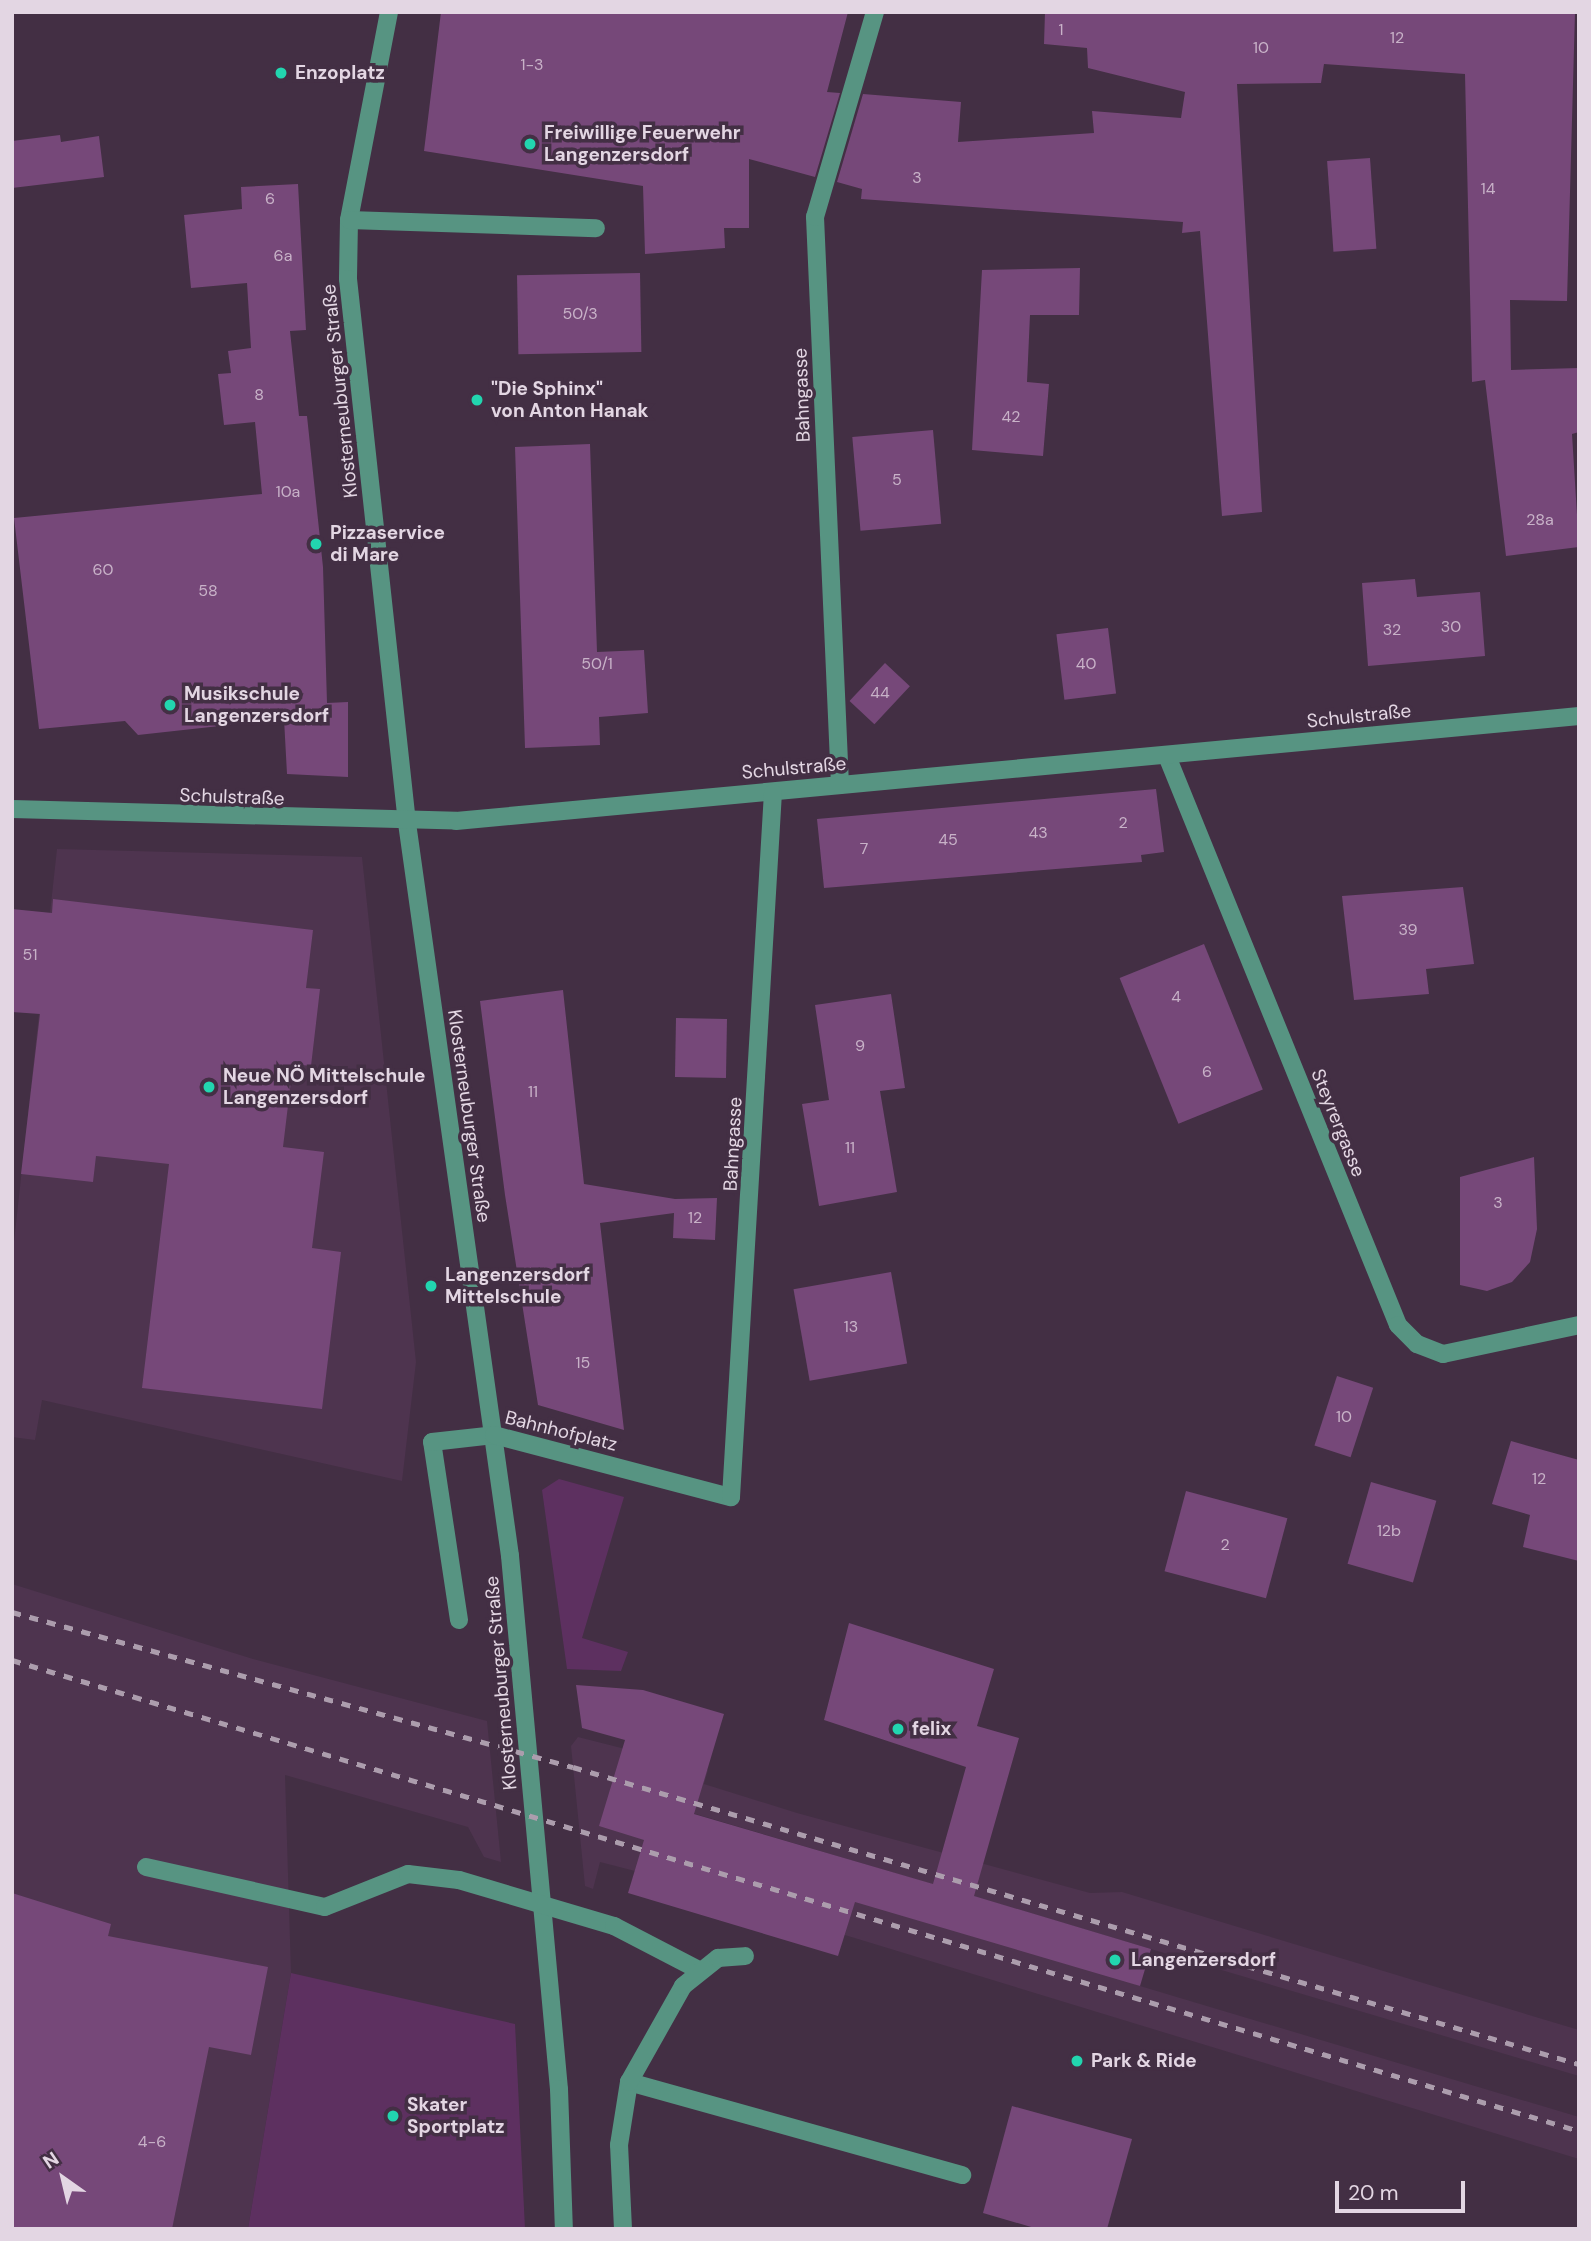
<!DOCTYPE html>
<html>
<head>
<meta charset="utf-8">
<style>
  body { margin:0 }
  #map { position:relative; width:1591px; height:2241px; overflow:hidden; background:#432f44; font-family:"DM Sans",sans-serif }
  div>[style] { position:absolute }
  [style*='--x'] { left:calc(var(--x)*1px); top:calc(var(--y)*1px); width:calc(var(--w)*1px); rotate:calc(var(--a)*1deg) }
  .built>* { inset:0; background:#4e344f }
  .green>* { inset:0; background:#5d3060 }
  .building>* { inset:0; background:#764879; transform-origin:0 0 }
  .minor>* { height:18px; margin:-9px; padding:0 9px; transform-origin:9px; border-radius:9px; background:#579482 }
  .rail>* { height:5px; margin-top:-2.5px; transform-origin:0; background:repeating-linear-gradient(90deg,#ac9dad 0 9px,transparent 0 18px) }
  .dots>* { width:19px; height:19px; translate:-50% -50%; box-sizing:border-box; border:4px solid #432f44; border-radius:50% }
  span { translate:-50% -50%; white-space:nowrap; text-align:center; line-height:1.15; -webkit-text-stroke:7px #432f44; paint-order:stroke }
  .number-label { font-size:16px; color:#c8b2c8 }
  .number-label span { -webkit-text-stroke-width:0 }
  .poi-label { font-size:19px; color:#e3d6e3; font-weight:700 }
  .left { translate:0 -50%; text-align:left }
  .street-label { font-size:19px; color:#e3d6e3 }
  .frame { position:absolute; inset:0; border:14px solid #e3d6e3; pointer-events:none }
  .north { position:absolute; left:28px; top:2143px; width:70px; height:70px; -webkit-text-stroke:5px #432f44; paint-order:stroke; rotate:326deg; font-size:19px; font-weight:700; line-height:28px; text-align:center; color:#e3d6e3 }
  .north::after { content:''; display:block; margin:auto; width:24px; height:32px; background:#e3d6e3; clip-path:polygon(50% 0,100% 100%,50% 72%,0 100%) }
  .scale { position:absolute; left:1335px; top:2181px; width:130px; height:32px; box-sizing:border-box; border:4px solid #e3d6e3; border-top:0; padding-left:9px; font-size:21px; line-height:24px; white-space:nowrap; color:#e3d6e3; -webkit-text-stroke:5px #432f44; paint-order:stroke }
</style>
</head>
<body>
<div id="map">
  <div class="built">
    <div style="clip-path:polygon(57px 849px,362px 857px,416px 1362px,402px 1481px,42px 1400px,35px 1440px,12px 1437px,12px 1260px)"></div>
    <div style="clip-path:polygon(12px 1584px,253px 1659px,487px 1721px,501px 1862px,484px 1857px,468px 1827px,285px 1775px,291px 1973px,248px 2229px,12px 2229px)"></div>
    <div style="clip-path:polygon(578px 1737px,708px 1770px,704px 1784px,797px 1813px,1090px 1893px,1122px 1892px,1579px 2030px,1579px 2076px,638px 1797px,1140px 1986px,1579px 2117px,1579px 2159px,635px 1871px,600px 1862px,593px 1889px,585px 1886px,571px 1746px)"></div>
  </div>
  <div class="green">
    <div style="clip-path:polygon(559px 1479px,624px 1497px,582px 1638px,628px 1652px,621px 1671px,567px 1669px,542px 1490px)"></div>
    <div style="clip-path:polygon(291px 1973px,515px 2024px,525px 2229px,248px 2229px)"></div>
  </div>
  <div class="building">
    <div style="clip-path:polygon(441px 12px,848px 12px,827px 92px,840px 93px,815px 177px,749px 159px,749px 228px,724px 228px,725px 248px,645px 254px,643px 186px,424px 151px)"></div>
    <div style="clip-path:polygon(1045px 12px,1575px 12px,1567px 301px,1510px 300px,1511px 370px,1579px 368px,1579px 432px,1572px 434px,1579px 547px,1506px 556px,1485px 380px,1472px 382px,1465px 74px,1324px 64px,1321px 83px,1237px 84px,1262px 512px,1222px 516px,1200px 231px,1182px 233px,1183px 222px,861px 199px,862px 189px,837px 182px,863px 94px,961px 102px,958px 142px,1094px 133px,1092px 111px,1181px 118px,1185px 92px,1088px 68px,1087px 48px,1044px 44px)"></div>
    <div style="clip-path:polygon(60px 135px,61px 142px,99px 136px,104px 177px,12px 188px,12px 141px)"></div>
    <div style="left:1370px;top:158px;width:91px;height:43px;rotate:86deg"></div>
    <div style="clip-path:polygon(298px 184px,306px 330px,290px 331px,299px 416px,307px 416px,323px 567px,327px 703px,348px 702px,348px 777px,287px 774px,284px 719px,138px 735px,125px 721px,39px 729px,14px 518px,262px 494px,255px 422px,224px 425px,218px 374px,231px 373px,228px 351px,251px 348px,247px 283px,191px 288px,184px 215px,242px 209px,241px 187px)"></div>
    <div style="clip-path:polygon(1080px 268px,1079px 315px,1030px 315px,1027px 382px,1049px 384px,1043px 456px,972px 450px,982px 270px)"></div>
    <div style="left:640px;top:273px;width:79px;height:123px;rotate:89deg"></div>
    <div style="left:933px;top:430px;width:94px;height:81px;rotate:85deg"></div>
    <div style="clip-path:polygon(590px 444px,597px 652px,644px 650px,648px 713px,599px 717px,600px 745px,525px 748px,515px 447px)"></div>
    <div style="clip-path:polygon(1415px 579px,1417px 597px,1480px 592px,1485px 656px,1368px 666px,1362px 583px)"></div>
    <div style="left:1108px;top:628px;width:66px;height:52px;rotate:83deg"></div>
    <div style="left:885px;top:663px;width:34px;height:52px;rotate:43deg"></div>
    <div style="clip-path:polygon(1156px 789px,1164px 852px,1141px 855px,1142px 862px,824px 888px,817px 819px)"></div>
    <div style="clip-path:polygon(1463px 887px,1474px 964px,1426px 969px,1429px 994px,1354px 1000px,1342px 896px)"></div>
    <div style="clip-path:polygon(53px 899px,313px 930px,306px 988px,320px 989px,311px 1066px,293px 1064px,283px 1147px,324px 1152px,312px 1248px,341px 1252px,322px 1409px,142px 1388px,169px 1164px,96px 1156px,93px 1182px,21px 1174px,40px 1014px,12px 1012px,12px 909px,52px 913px)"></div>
    <div style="left:1204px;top:944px;width:157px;height:91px;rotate:68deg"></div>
    <div style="clip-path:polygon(563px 990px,584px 1184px,675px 1199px,717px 1198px,715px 1240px,673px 1238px,674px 1213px,600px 1223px,624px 1430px,538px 1405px,505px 1195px,480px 1001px)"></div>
    <div style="clip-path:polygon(891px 994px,905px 1088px,880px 1091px,897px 1192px,819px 1206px,802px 1104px,829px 1100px,815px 1005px)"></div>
    <div style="left:676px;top:1018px;width:51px;height:59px;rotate:1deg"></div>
    <div style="clip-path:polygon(1534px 1157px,1537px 1229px,1530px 1262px,1512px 1282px,1487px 1291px,1460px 1285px,1460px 1177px)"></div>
    <div style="left:891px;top:1272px;width:93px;height:99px;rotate:80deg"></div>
    <div style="left:1337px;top:1376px;width:38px;height:73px;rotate:18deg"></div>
    <div style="clip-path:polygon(1511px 1441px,1579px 1460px,1579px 1561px,1523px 1547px,1530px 1515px,1492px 1504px)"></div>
    <div style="left:1371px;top:1482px;width:68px;height:85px;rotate:16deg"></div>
    <div style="left:1186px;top:1491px;width:105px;height:83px;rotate:15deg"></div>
    <div style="clip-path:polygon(849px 1623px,994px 1669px,977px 1726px,1019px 1738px,974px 1896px,1151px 1949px,1140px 1986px,855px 1902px,838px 1956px,628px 1893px,644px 1840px,599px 1826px,625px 1740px,582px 1728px,576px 1685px,643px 1690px,724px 1714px,694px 1814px,933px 1884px,966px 1767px,824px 1720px)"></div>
    <div style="clip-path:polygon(12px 1893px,111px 1924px,108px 1936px,268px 1967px,251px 2055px,209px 2047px,172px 2229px,12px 2229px)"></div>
    <div style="clip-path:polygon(1012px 2106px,1132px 2139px,1107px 2229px,1038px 2229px,983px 2213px)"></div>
  </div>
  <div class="minor">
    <div style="--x:389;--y:12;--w:212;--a:100.9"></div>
    <div style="--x:349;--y:220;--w:59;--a:91"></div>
    <div style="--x:348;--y:279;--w:547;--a:83.81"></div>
    <div style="--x:407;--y:823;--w:740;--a:82"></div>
    <div style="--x:510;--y:1556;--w:535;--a:84.75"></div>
    <div style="--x:559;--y:2089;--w:140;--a:88"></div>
    <div style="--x:349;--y:220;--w:247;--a:1.9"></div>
    <div style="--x:1167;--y:756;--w:614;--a:67.9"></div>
    <div style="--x:1398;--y:1325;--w:27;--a:45"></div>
    <div style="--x:1417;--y:1344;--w:28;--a:21"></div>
    <div style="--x:1443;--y:1354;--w:139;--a:-12"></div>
    <div style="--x:840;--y:785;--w:569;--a:-92.52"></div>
    <div style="--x:815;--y:217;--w:214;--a:-73.7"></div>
    <div style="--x:12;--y:809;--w:444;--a:1.5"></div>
    <div style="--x:456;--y:821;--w:1128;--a:-5.34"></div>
    <div style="--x:459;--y:1620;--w:180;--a:-98.6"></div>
    <div style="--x:432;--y:1442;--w:62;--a:-6.4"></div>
    <div style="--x:494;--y:1435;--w:245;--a:14.7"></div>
    <div style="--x:731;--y:1497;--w:705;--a:-86.59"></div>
    <div style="--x:146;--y:1867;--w:183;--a:12.6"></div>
    <div style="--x:325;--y:1907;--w:89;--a:-21.7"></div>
    <div style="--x:408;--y:1874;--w:51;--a:6.7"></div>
    <div style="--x:459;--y:1880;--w:162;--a:16.5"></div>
    <div style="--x:614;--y:1926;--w:96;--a:27.4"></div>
    <div style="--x:629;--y:2082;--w:346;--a:15.6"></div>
    <div style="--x:623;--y:2229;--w:84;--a:-92.7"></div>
    <div style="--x:619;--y:2145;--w:64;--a:-81"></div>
    <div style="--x:629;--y:2082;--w:110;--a:-60.6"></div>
    <div style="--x:683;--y:1986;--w:45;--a:-38.7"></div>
    <div style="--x:718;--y:1958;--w:27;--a:-4"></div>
  </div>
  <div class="rail">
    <div style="--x:12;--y:1612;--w:582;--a:15.45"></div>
    <div style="--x:573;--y:1767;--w:1049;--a:16.45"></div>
    <div style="--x:12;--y:1660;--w:1636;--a:16.73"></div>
  </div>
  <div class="dots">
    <div style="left:281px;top:73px;background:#22d5af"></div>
    <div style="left:530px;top:144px;background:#22d5af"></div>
    <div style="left:477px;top:400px;background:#22d5af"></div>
    <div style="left:316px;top:544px;background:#22d5af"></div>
    <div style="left:170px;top:705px;background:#22d5af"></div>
    <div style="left:209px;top:1087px;background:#22d5af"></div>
    <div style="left:431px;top:1286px;background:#22d5af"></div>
    <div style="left:898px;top:1729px;background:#22d5af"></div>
    <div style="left:1115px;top:1960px;background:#22d5af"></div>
    <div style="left:1077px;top:2061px;background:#22d5af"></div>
    <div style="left:393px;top:2116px;background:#22d5af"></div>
  </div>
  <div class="number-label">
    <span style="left:1061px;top:30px">1</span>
    <span style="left:1397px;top:38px">12</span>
    <span style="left:1261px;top:48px">10</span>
    <span style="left:532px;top:65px">1-3</span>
    <span style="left:917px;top:178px">3</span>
    <span style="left:1488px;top:189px">14</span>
    <span style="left:270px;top:199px">6</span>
    <span style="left:283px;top:256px">6a</span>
    <span style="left:580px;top:314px">50/3</span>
    <span style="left:259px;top:395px">8</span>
    <span style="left:1011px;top:417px">42</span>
    <span style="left:897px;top:480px">5</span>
    <span style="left:288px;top:492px">10a</span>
    <span style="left:1540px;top:520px">28a</span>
    <span style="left:103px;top:570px">60</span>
    <span style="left:208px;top:591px">58</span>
    <span style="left:1451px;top:627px">30</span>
    <span style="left:1392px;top:630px">32</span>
    <span style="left:597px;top:664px">50/1</span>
    <span style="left:1086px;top:664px">40</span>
    <span style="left:880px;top:693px">44</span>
    <span style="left:1123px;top:823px">2</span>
    <span style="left:1038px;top:833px">43</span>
    <span style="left:948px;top:840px">45</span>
    <span style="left:864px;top:849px">7</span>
    <span style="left:1408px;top:930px">39</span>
    <span style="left:30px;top:955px">51</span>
    <span style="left:1176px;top:997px">4</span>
    <span style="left:860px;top:1046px">9</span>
    <span style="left:1207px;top:1072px">6</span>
    <span style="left:533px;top:1092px">11</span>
    <span style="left:850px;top:1148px">11</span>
    <span style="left:1498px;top:1203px">3</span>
    <span style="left:695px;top:1218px">12</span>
    <span style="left:851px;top:1327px">13</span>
    <span style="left:583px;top:1363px">15</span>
    <span style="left:1344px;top:1417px">10</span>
    <span style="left:1539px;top:1479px">12</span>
    <span style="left:1389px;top:1531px">12b</span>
    <span style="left:1225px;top:1545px">2</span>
    <span style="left:152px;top:2142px">4-6</span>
  </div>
  <div class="poi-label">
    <span class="left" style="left:295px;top:73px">Enzoplatz</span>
    <span class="left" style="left:544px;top:144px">Freiwillige Feuerwehr<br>Langenzersdorf</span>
    <span class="left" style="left:491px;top:400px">"Die Sphinx"<br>von Anton Hanak</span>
    <span class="left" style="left:330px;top:544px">Pizzaservice<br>di Mare</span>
    <span class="left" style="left:184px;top:705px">Musikschule<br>Langenzersdorf</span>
    <span class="left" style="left:223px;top:1087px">Neue NÖ Mittelschule<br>Langenzersdorf</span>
    <span class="left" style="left:445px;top:1286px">Langenzersdorf<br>Mittelschule</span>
    <span class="left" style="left:912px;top:1729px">felix</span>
    <span class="left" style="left:1131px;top:1960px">Langenzersdorf</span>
    <span class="left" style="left:1091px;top:2061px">Park &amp; Ride</span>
    <span class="left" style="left:407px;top:2116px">Skater<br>Sportplatz</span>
  </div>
  <div class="street-label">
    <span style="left:340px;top:391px;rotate:-96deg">Klosterneuburger Straße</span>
    <span style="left:802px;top:395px;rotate:-92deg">Bahngasse</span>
    <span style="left:1359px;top:716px;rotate:-6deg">Schulstraße</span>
    <span style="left:794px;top:768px;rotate:-5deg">Schulstraße</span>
    <span style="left:232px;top:797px;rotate:2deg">Schulstraße</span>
    <span style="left:469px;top:1116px;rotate:82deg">Klosterneuburger Straße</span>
    <span style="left:1338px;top:1123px;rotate:68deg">Steyrergasse</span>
    <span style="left:733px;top:1144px;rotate:-87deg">Bahngasse</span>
    <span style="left:561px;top:1431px;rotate:14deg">Bahnhofplatz</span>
    <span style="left:501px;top:1683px;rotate:-95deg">Klosterneuburger Straße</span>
  </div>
  <div class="frame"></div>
  <div class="north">N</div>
  <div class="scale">20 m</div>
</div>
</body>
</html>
